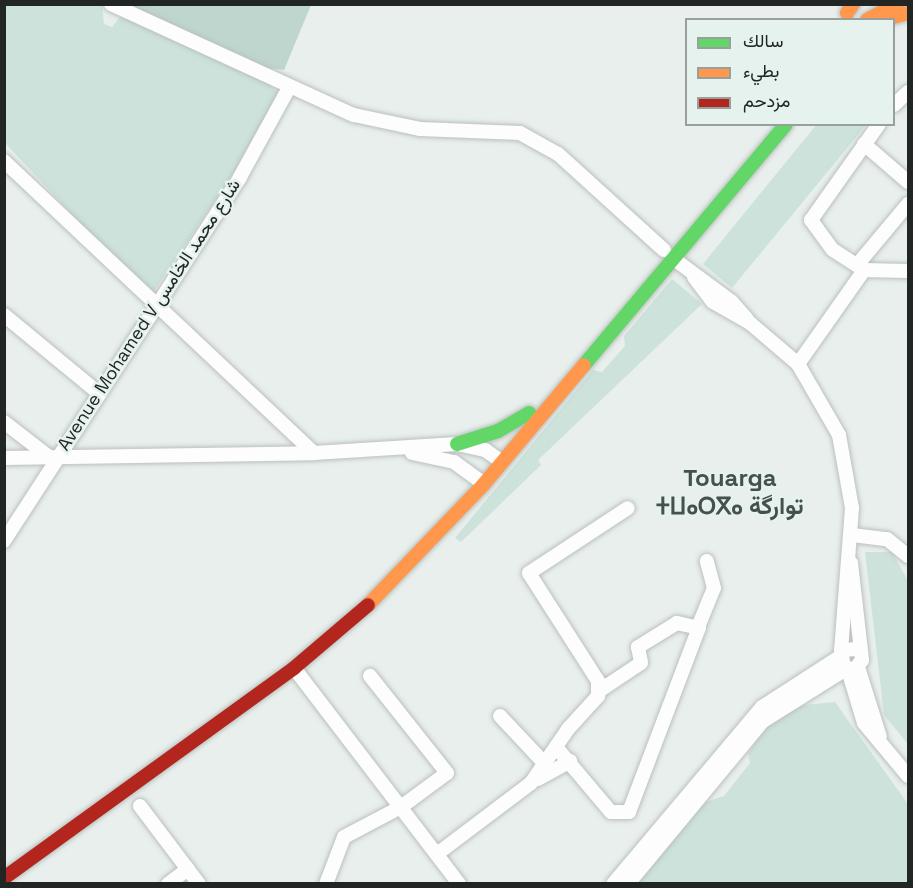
<!DOCTYPE html>
<html>
<head>
<meta charset="utf-8">
<style>
  body { margin:0 }
  #map { position:relative; width:913px; height:888px; overflow:hidden; background:#e8efec; font-family:"Space Grotesk",Vazirmatn,"Noto Sans Tifinagh",sans-serif }
  div>[style] { position:absolute }
  [style*='--x'] { left:calc(var(--x)*1px); top:calc(var(--y)*1px); width:calc(var(--w)*1px); rotate:calc(var(--a)*1deg) }
  .green>* { inset:0; background:#cce2da }
  .forest>* { inset:0; background:#bed6cd }
  .secondary-tunnel>* { height:20px; margin-top:-10px; transform-origin:0; background:repeating-linear-gradient(90deg,#c0c7c4 0 20px,transparent 0 30px) }
  .roads { filter:drop-shadow(0 0 2px #bac0be) drop-shadow(0 0 2px #bac0be) }
  .street>* { height:14px; margin:-7px; padding:0 7px; transform-origin:7px; border-radius:7px; background:#fcfdfc }
  .fast>* { height:14px; margin:-7px; padding:0 7px; transform-origin:7px; border-radius:7px; background:#63d668 }
  .slow>* { height:14px; margin:-7px; padding:0 7px; transform-origin:7px; border-radius:7px; background:#ff974d }
  .jam>* { height:14px; margin:-7px; padding:0 7px; transform-origin:7px; border-radius:7px; background:#b3261e }
  span { translate:-50% -50%; white-space:nowrap; text-align:center; line-height:1.15; -webkit-text-stroke:5px #e5f2ed; paint-order:stroke }
  .street-label { font-size:18px; color:#212624 }
  .district-label { font-size:24px; color:#46514d; font-weight:700 }
  .frame { position:absolute; inset:0; border:6px solid #212624; pointer-events:none }
  .legend { position:absolute; left:685px; top:18px; width:210px; height:108px; box-sizing:border-box; background:#e5f2ed; border:2px solid #97a09d; margin:0; padding:8px 10px; list-style:none; font-size:18px; color:#212624 }
  .legend li { display:flex; align-items:center; gap:12px; height:30px }
  .legend b { width:30px; border:2px solid #97a09d }
</style>
</head>
<body>
<div id="map">
  <div class="green">
    <div style="clip-path:polygon(5px 5px,102px 5px,104px 24px,112px 27px,124px 12px,265px 81px,284px 98px,150px 297px,5px 143px)"></div>
    <div style="clip-path:polygon(817px 124px,866px 125px,732px 288px,703px 264px)"></div>
    <div style="clip-path:polygon(672px 279px,702px 304px,538px 460px,541px 465px,461px 542px,455px 538px,593px 370px,602px 372px,625px 346px,624px 336px)"></div>
    <div style="clip-path:polygon(865px 552px,892px 552px,908px 581px,908px 744px,884px 715px)"></div>
    <div style="clip-path:polygon(835px 702px,908px 804px,908px 883px,637px 884px,705px 802px,724px 796px,750px 763px,748px 754px,766px 724px,804px 705px)"></div>
  </div>
  <div class="forest">
    <div style="clip-path:polygon(123px 5px,311px 5px,284px 70px,265px 68px)"></div>
  </div>
  <div class="secondary-tunnel">
    <div style="--x:854;--y:20;--w:1;--a:-45"></div>
  </div>
  <div class="roads">
    <div class="street">
      <div style="--x:111;--y:4;--w:267;--a:24.6"></div>
      <div style="--x:354;--y:115;--w:67;--a:12"></div>
      <div style="--x:420;--y:129;--w:100;--a:2.3"></div>
      <div style="--x:520;--y:133;--w:43;--a:28.9"></div>
      <div style="--x:558;--y:154;--w:143;--a:42.2"></div>
      <div style="--x:894;--y:105;--w:19;--a:-43"></div>
      <div style="--x:864;--y:144;--w:58;--a:40.8"></div>
      <div style="--x:4;--y:161;--w:426;--a:43.3"></div>
      <div style="--x:674;--y:259;--w:72;--a:36.6"></div>
      <div style="--x:732;--y:302;--w:23;--a:49"></div>
      <div style="--x:857;--y:265;--w:80;--a:-50.1"></div>
      <div style="--x:864;--y:270;--w:38;--a:-147"></div>
      <div style="--x:832;--y:249;--w:36;--a:-126"></div>
      <div style="--x:811;--y:220;--w:118;--a:-54.7"></div>
      <div style="--x:694;--y:277;--w:31;--a:53"></div>
      <div style="--x:713;--y:302;--w:43;--a:29.6"></div>
      <div style="--x:750;--y:323;--w:63;--a:40.5"></div>
      <div style="--x:798;--y:364;--w:82;--a:60"></div>
      <div style="--x:839;--y:435;--w:74;--a:79.9"></div>
      <div style="--x:852;--y:508;--w:142;--a:94.4"></div>
      <div style="--x:4;--y:315;--w:124;--a:39.5"></div>
      <div style="--x:798;--y:364;--w:115;--a:-54.9"></div>
      <div style="--x:864;--y:270;--w:44;--a:1.3"></div>
      <div style="--x:4;--y:422;--w:62;--a:37.8"></div>
      <div style="--x:412;--y:453;--w:43;--a:12.1"></div>
      <div style="--x:454;--y:462;--w:37;--a:36"></div>
      <div style="--x:4;--y:458;--w:310;--a:-0.9"></div>
      <div style="--x:314;--y:453;--w:143;--a:-3.6"></div>
      <div style="--x:457;--y:444;--w:29;--a:12"></div>
      <div style="--x:485;--y:450;--w:21;--a:35"></div>
      <div style="--x:852;--y:535;--w:35;--a:7"></div>
      <div style="--x:887;--y:539;--w:27;--a:39"></div>
      <div style="--x:4;--y:541;--w:434;--a:-57"></div>
      <div style="--x:240;--y:177;--w:102;--a:-61.2"></div>
      <div style="--x:851;--y:563;--w:98;--a:83.5"></div>
      <div style="--x:862;--y:660;--w:11;--a:128"></div>
      <div style="--x:855;--y:669;--w:11;--a:-175"></div>
      <div style="--x:844;--y:668;--w:18;--a:-99"></div>
      <div style="--x:841;--y:650;--w:17;--a:-3"></div>
      <div style="--x:698;--y:627;--w:42;--a:-67.7"></div>
      <div style="--x:714;--y:588;--w:28;--a:-105"></div>
      <div style="--x:858;--y:667;--w:73;--a:72.6"></div>
      <div style="--x:294;--y:668;--w:272;--a:52.6"></div>
      <div style="--x:848;--y:670;--w:55;--a:73.2"></div>
      <div style="--x:864;--y:723;--w:69;--a:50.3"></div>
      <div style="--x:500;--y:716;--w:67;--a:46.8"></div>
      <div style="--x:556;--y:747;--w:85;--a:49.8"></div>
      <div style="--x:611;--y:812;--w:18;--a:0"></div>
      <div style="--x:629;--y:812;--w:197;--a:-69.2"></div>
      <div style="--x:699;--y:628;--w:23;--a:-167"></div>
      <div style="--x:677;--y:623;--w:46;--a:148.4"></div>
      <div style="--x:638;--y:647;--w:16;--a:79"></div>
      <div style="--x:641;--y:663;--w:50;--a:146.3"></div>
      <div style="--x:538;--y:779;--w:37;--a:-29"></div>
      <div style="--x:140;--y:806;--w:98;--a:52.9"></div>
      <div style="--x:437;--y:854;--w:118;--a:-37.1"></div>
      <div style="--x:531;--y:783;--w:65;--a:-55.6"></div>
      <div style="--x:568;--y:729;--w:45;--a:-47.7"></div>
      <div style="--x:598;--y:696;--w:15;--a:-90"></div>
      <div style="--x:598;--y:681;--w:128;--a:-122.6"></div>
      <div style="--x:529;--y:573;--w:118;--a:-33.3"></div>
      <div style="--x:168;--y:884;--w:25;--a:-37"></div>
      <div style="--x:326;--y:884;--w:50;--a:-69"></div>
      <div style="--x:344;--y:837;--w:64;--a:-27.8"></div>
      <div style="--x:401;--y:807;--w:57;--a:-36.5"></div>
      <div style="--x:447;--y:773;--w:124;--a:-128.4"></div>
      <div style="--x:613;--y:884;--w:231;--a:-49.9"></div>
      <div style="--x:762;--y:707;--w:90;--a:-32.8"></div>
      <div style="--x:628;--y:884;--w:212;--a:-50.4"></div>
      <div style="--x:763;--y:721;--w:98;--a:-32.1"></div>
    </div>
    <div class="fast">
      <div style="--x:584;--y:365;--w:314;--a:-50"></div>
      <div style="--x:457;--y:444;--w:43;--a:-17.6"></div>
      <div style="--x:498;--y:431;--w:36;--a:-30"></div>
    </div>
    <div class="slow">
      <div style="--x:847;--y:13;--w:11;--a:-56"></div>
      <div style="--x:867;--y:20;--w:34;--a:-28"></div>
      <div style="--x:882;--y:20;--w:27;--a:-15"></div>
      <div style="--x:368;--y:605;--w:168;--a:-46.2"></div>
      <div style="--x:484;--y:484;--w:155;--a:-50"></div>
    </div>
    <div class="jam">
      <div style="--x:4;--y:878;--w:358;--a:-35.9"></div>
      <div style="--x:294;--y:668;--w:97;--a:-40.4"></div>
    </div>
  </div>
  <div class="street-label">
    <span style="left:149px;top:315px;rotate:-57deg">Avenue Mohamed V شارع محمد الخامس</span>
  </div>
  <div class="district-label">
    <span style="left:730px;top:492px">Touarga<br>ⵜⵡⴰⵔⴳⴰ توارگة</span>
  </div>
  <div class="frame"></div>
  <ul class="legend">
  <li><b style="height:8px;background:#63d668"></b>سالك</li>
  <li><b style="height:8px;background:#ff974d"></b>بطيء</li>
  <li><b style="height:8px;background:#b3261e"></b>مزدحم</li>
  </ul>
</div>
</body>
</html>
